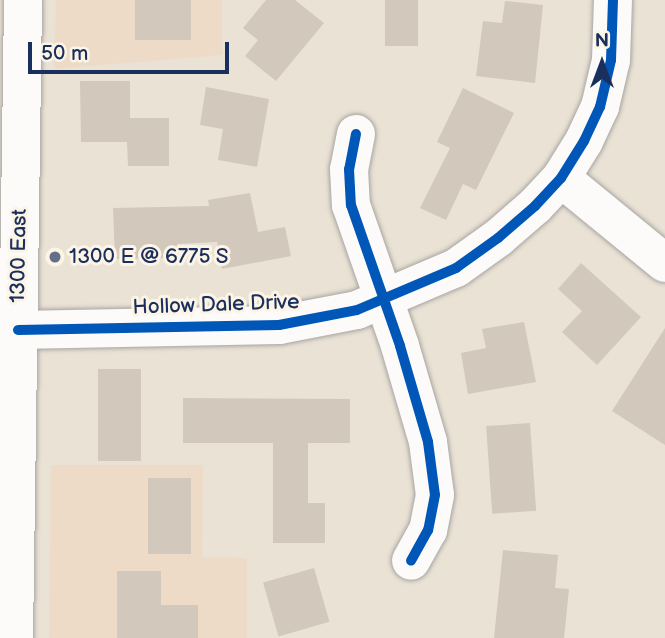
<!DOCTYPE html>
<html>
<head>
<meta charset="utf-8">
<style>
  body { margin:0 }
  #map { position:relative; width:665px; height:638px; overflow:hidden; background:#eae2d4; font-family:"Balsamiq Sans",sans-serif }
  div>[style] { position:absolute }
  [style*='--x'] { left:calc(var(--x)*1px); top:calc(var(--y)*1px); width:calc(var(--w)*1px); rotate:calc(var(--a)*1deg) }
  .built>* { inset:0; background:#eedbc7 }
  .building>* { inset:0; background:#d2c8bb; transform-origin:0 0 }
  .roads { filter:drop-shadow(0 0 2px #a7a5a3) drop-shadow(0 0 2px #a7a5a3) }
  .minor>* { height:38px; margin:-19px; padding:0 19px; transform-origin:19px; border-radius:19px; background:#fcfbf9 }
  .major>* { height:38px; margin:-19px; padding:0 19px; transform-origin:19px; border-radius:19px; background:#fcfbf9 }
  .cycleway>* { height:10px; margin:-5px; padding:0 5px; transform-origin:5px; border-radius:5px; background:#0057b8 }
  .dots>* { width:19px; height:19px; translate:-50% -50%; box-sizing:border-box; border:4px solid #fcf5e5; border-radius:50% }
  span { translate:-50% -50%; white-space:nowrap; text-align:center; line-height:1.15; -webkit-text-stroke:6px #fcf5e5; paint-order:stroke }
  .street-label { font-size:21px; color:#1b2f5e }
  .poi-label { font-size:21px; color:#1b2f5e }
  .left { translate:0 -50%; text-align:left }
  .north { position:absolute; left:567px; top:28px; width:70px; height:70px; -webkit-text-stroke:5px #fcf5e5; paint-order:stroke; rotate:0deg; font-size:19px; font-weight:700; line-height:28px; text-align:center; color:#1b2f5e }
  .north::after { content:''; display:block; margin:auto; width:24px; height:32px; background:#1b2f5e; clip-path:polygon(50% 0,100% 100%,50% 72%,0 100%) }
  .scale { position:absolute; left:28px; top:42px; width:201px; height:32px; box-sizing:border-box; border:4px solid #1b2f5e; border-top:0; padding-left:9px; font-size:21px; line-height:24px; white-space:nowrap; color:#1b2f5e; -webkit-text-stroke:5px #fcf5e5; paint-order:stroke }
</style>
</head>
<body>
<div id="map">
  <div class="built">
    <div style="clip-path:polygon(56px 0,222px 0,222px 55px,54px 69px)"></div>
    <div style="clip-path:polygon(51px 465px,203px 465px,202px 557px,247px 558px,247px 638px,49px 638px)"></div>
  </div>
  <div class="building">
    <div style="left:135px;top:0;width:56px;height:40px"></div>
    <div style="clip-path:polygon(266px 0,295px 0,324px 23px,276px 81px,245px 56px,258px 40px,243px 28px)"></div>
    <div style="left:385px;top:0;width:33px;height:46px"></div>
    <div style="clip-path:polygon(505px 1px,543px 5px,535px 83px,476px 76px,483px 21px,502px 23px)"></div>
    <div style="clip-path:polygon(80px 81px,130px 81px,130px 118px,169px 118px,169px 166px,128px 166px,127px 142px,81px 142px)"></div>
    <div style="clip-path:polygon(206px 87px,269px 99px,257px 167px,218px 160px,223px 129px,200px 125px)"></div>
    <div style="clip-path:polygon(463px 88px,514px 113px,476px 190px,463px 184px,446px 220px,420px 208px,450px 148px,437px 142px)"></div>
    <div style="clip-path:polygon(250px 193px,258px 232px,285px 227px,291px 256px,222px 269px,217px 242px,177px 244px,177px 258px,115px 259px,113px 208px,209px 206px,208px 200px)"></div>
    <div style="clip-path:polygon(581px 263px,641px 317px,597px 365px,562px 332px,582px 311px,558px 289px)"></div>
    <div style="clip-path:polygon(524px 322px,536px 382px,468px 394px,461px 353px,486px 348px,482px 329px)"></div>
    <div style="clip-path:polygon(665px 328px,665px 445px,612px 411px)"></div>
    <div style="left:98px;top:369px;width:43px;height:92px"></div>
    <div style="clip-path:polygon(183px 398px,350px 399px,350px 443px,308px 443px,308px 503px,325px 503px,325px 543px,273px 543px,273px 443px,183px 443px)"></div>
    <div style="left:530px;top:423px;width:88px;height:44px;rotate:86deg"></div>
    <div style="left:148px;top:478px;width:43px;height:76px"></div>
    <div style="clip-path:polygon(503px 550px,558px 555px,555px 588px,569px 589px,564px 638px,494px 638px)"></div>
    <div style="left:314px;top:568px;width:56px;height:53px;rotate:74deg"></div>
    <div style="clip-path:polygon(117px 571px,161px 571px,161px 605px,198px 605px,198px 638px,117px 638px)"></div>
  </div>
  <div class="roads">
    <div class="minor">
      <div style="--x:356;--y:134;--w:36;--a:101"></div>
      <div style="--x:349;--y:169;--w:36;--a:87"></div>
      <div style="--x:351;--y:205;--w:149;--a:70.8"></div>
      <div style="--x:400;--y:346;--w:100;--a:73.7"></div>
      <div style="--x:428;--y:442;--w:53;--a:82.5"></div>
      <div style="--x:435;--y:495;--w:36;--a:101"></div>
      <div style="--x:428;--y:530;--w:35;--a:119"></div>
      <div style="--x:561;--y:178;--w:134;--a:39.3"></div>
      <div style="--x:18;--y:330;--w:261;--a:-1.1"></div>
      <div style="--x:279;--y:325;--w:79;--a:-10.9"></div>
      <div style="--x:357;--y:310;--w:108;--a:-23"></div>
      <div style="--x:456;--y:268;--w:52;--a:-35.5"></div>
      <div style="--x:498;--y:238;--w:49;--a:-40.9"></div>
      <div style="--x:535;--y:206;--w:38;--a:-47"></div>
      <div style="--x:561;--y:178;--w:44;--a:-58.1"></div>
      <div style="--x:584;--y:141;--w:38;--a:-65"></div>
      <div style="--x:600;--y:107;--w:48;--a:-76.8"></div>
      <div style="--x:611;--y:60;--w:60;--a:-88.1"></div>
    </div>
    <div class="major">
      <div style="--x:14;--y:638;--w:638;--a:-89.19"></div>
    </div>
  </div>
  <div class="cycleway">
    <div style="--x:356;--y:134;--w:36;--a:101"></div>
    <div style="--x:349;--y:169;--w:36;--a:87"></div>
    <div style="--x:351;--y:205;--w:149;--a:70.8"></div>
    <div style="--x:400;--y:346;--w:100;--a:73.7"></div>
    <div style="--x:428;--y:442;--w:53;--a:82.5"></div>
    <div style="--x:435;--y:495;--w:36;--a:101"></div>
    <div style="--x:428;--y:530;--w:35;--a:119"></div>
    <div style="--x:18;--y:330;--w:261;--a:-1.1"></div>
    <div style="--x:279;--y:325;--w:79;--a:-10.9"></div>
    <div style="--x:357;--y:310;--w:108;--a:-23"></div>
    <div style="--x:456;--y:268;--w:52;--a:-35.5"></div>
    <div style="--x:498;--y:238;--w:49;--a:-40.9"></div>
    <div style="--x:535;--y:206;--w:38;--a:-47"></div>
    <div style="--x:561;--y:178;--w:44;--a:-58.1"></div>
    <div style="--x:584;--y:141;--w:38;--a:-65"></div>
    <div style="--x:600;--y:107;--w:48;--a:-76.8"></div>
    <div style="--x:611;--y:60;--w:60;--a:-88.1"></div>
  </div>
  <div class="dots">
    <div style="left:55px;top:257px;background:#636e87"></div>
  </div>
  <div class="street-label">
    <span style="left:19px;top:256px;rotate:-89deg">1300 East</span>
    <span style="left:216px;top:305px;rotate:-2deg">Hollow Dale Drive</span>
  </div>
  <div class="poi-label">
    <span class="left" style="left:69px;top:257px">1300 E @ 6775 S</span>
  </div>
  <div class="north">N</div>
  <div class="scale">50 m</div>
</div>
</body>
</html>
